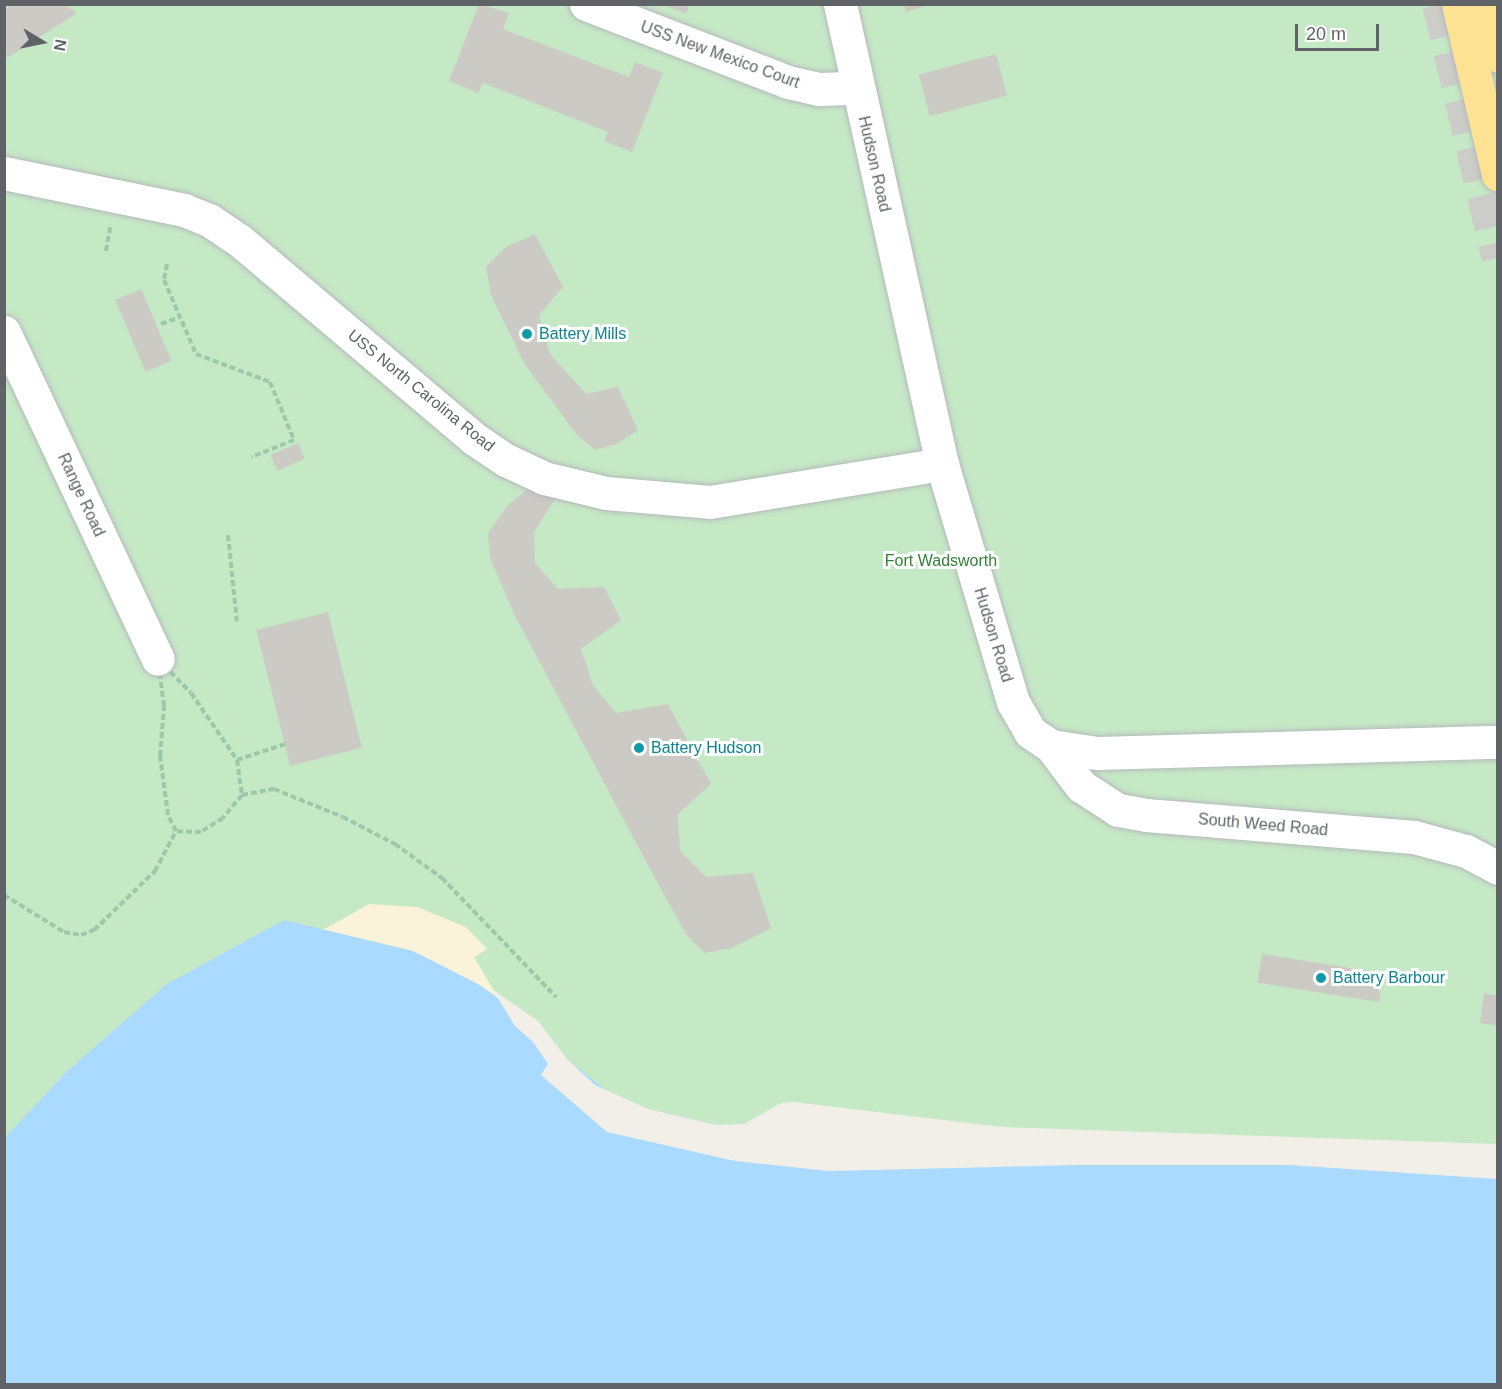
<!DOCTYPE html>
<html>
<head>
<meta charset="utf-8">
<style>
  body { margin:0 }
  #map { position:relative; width:1502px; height:1389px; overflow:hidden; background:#f1efe8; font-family:Helvetica,sans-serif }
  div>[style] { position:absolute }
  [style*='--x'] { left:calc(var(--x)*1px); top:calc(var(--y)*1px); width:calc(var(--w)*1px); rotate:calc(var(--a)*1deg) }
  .green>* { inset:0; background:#c5e8c5 }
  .sand>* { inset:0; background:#fbf3d9 }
  .water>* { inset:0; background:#aadaff }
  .pier>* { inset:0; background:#f1efe8 }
  .building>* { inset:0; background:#cccac5; transform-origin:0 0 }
  .highway-tunnel>* { height:33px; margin-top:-16.5px; transform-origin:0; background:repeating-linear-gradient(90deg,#ccccc8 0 33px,transparent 0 49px) }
  .path>* { height:4px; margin-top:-2px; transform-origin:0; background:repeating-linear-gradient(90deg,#9cc7a9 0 6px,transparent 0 9px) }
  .roads { filter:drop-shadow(0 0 2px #b5b8bc) drop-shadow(0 0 2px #b5b8bc) }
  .minor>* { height:33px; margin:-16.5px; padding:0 16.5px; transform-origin:16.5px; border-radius:16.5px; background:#fff }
  .highway>* { height:33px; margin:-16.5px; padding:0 16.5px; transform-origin:16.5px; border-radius:16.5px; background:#fde293 }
  .dots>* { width:16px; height:16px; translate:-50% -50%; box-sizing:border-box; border:3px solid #fff; border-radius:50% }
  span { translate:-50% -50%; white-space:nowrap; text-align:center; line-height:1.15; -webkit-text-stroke:6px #fff; paint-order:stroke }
  .street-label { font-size:16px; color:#5f6368 }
  .culture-label { font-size:16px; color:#0d838f }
  .left { translate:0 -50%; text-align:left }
  .park-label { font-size:16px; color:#348238 }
  .frame { position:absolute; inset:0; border:6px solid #5f6368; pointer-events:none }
  .north { position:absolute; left:12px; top:12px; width:60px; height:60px; -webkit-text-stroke:4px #fff; paint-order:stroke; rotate:100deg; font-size:16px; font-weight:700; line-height:24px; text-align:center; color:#5f6368 }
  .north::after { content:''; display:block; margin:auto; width:21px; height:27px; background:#5f6368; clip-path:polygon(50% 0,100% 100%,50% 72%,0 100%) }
  .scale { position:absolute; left:1295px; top:24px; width:84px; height:27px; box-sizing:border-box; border:3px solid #5f6368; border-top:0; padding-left:8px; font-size:18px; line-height:21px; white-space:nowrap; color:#5f6368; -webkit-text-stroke:4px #fff; paint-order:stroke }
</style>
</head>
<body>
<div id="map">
  <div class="green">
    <div style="clip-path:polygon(4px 5px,1497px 5px,1497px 1147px,1001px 1130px,782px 1103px,744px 1124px,716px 1125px,648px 1109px,612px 1095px,567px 1059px,543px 1028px,66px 1072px,5px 1139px)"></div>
  </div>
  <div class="sand">
    <div style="clip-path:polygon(369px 904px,417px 907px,466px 927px,487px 949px,474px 957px,515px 1026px,287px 950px)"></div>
  </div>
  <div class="water">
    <div style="clip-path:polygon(284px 920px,413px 951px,478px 984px,543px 1028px,567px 1059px,612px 1095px,648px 1109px,716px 1125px,744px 1124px,781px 1103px,1001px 1130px,1497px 1147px,1497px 1384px,5px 1384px,4px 1139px,66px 1072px,167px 984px)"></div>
  </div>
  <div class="pier">
    <div style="clip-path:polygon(492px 989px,538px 1021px,567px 1059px,595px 1085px,648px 1109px,716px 1125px,744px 1124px,781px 1103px,794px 1102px,1002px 1127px,1498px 1144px,1497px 1179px,1289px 1165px,1078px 1165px,829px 1171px,735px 1161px,607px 1132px,541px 1075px,548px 1064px,533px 1042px,515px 1026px)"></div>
  </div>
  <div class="building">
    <div style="clip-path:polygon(12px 4px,63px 4px,77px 13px,7px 58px,4px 10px)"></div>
    <div style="clip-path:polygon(479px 4px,509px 13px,503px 29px,629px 77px,635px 62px,663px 73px,632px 152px,604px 141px,608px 132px,483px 83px,478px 93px,449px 81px)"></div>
    <div style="clip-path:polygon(661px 4px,690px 4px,686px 14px)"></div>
    <div style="clip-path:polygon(904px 4px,928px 4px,928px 5px,906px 12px)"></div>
    <div style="left:996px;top:54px;width:43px;height:80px;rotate:75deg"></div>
    <div style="clip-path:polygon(535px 234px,563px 287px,539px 315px,550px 354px,586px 394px,618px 387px,638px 430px,617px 444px,595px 450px,576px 434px,524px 363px,491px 295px,486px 267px,506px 247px)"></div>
    <div style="left:141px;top:289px;width:78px;height:28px;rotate:67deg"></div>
    <div style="left:298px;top:443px;width:17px;height:30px;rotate:66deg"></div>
    <div style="clip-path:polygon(529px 488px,555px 499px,534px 532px,535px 563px,558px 589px,604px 587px,621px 620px,581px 649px,593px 685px,616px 713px,668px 704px,711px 784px,678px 814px,680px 851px,706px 877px,753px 873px,771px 928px,731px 948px,705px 953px,687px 936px,657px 882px,516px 618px,490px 558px,488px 533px,507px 506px)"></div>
    <div style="left:328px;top:612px;width:140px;height:74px;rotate:76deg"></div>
    <div style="left:1262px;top:954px;width:123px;height:29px;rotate:9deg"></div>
    <div style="clip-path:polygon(1484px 993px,1498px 996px,1498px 1026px,1480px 1023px)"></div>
  </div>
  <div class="highway-tunnel">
    <div style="--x:1439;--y:4;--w:260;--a:76.9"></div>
  </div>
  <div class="path">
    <div style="--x:106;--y:251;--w:27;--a:-80"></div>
    <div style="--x:167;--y:264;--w:16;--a:101"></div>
    <div style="--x:164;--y:280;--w:81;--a:66.6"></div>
    <div style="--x:196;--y:354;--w:79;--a:20.7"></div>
    <div style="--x:270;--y:382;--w:63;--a:67.5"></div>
    <div style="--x:294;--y:440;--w:46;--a:158.4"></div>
    <div style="--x:161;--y:324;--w:20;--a:-20"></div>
    <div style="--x:228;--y:535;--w:87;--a:84.1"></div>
    <div style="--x:158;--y:659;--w:47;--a:45.9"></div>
    <div style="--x:191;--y:693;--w:81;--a:55.5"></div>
    <div style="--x:237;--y:760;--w:35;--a:82"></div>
    <div style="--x:242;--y:795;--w:30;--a:130"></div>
    <div style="--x:223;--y:818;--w:26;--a:148"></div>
    <div style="--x:201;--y:832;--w:25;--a:-178"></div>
    <div style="--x:176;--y:831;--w:18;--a:-117"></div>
    <div style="--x:168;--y:815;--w:60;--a:-97.7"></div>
    <div style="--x:160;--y:756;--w:50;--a:-85.4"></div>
    <div style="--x:164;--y:706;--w:47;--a:-97.3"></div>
    <div style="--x:237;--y:760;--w:51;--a:-18.4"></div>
    <div style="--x:242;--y:795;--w:33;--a:-11"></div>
    <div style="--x:274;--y:789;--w:74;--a:22.1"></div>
    <div style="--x:343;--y:817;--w:59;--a:27.4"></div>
    <div style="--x:395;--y:844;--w:58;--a:35.9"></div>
    <div style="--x:442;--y:878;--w:165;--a:46.2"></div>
    <div style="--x:4;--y:895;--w:70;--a:31.7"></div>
    <div style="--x:64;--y:932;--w:17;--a:10"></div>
    <div style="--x:81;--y:935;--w:14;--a:-21"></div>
    <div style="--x:94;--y:930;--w:85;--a:-44"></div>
    <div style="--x:155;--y:871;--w:45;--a:-62.3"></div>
  </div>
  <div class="roads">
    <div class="minor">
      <div style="--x:586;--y:4;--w:217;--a:21.1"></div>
      <div style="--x:788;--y:82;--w:32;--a:13"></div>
      <div style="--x:819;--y:89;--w:37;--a:-2"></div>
      <div style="--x:840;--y:4;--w:471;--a:77.5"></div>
      <div style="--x:942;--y:464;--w:248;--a:73.4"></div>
      <div style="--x:1013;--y:702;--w:34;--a:60"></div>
      <div style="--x:1030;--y:732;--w:25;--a:34"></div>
      <div style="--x:1051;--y:746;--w:47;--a:8.7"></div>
      <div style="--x:1097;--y:753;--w:401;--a:-1.6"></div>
      <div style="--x:4;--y:173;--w:184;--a:11.6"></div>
      <div style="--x:184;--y:210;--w:27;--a:22"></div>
      <div style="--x:209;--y:220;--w:36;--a:34"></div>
      <div style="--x:239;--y:240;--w:307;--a:40.2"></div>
      <div style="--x:473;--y:438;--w:40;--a:34"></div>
      <div style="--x:506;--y:460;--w:42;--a:25.3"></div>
      <div style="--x:544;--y:478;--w:64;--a:13.6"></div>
      <div style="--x:606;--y:493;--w:104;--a:4.9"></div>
      <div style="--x:710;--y:502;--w:235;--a:-9.3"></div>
      <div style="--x:4;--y:332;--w:361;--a:64.8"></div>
      <div style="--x:1051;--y:746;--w:50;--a:53.1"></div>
      <div style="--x:1081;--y:786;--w:44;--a:33"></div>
      <div style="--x:1118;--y:810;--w:28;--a:10"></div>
      <div style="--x:1146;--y:815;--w:269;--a:4.7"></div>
      <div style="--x:1414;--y:837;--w:54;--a:15.1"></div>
      <div style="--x:1466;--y:851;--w:36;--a:28"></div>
    </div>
    <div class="highway">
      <div style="--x:1458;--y:4;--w:175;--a:76.8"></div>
      <div style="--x:1486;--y:4;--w:53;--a:77"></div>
    </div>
  </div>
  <div class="dots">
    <div style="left:527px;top:334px;background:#0f9aa8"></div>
    <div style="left:639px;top:748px;background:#0f9aa8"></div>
    <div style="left:1321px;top:978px;background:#0f9aa8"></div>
  </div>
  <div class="street-label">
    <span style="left:720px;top:55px;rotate:20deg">USS New Mexico Court</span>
    <span style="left:874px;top:164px;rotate:77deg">Hudson Road</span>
    <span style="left:421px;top:391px;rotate:39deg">USS North Carolina Road</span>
    <span style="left:81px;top:495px;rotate:65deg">Range Road</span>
    <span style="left:993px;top:635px;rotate:73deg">Hudson Road</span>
    <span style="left:1263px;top:825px;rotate:5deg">South Weed Road</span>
  </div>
  <div class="culture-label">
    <span class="left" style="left:539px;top:334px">Battery Mills</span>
    <span class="left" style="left:651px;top:748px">Battery Hudson</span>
    <span class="left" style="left:1333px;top:978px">Battery Barbour</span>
  </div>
  <div class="park-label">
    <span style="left:941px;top:561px">Fort Wadsworth</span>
  </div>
  <div class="frame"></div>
  <div class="north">N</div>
  <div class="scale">20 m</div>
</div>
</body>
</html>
